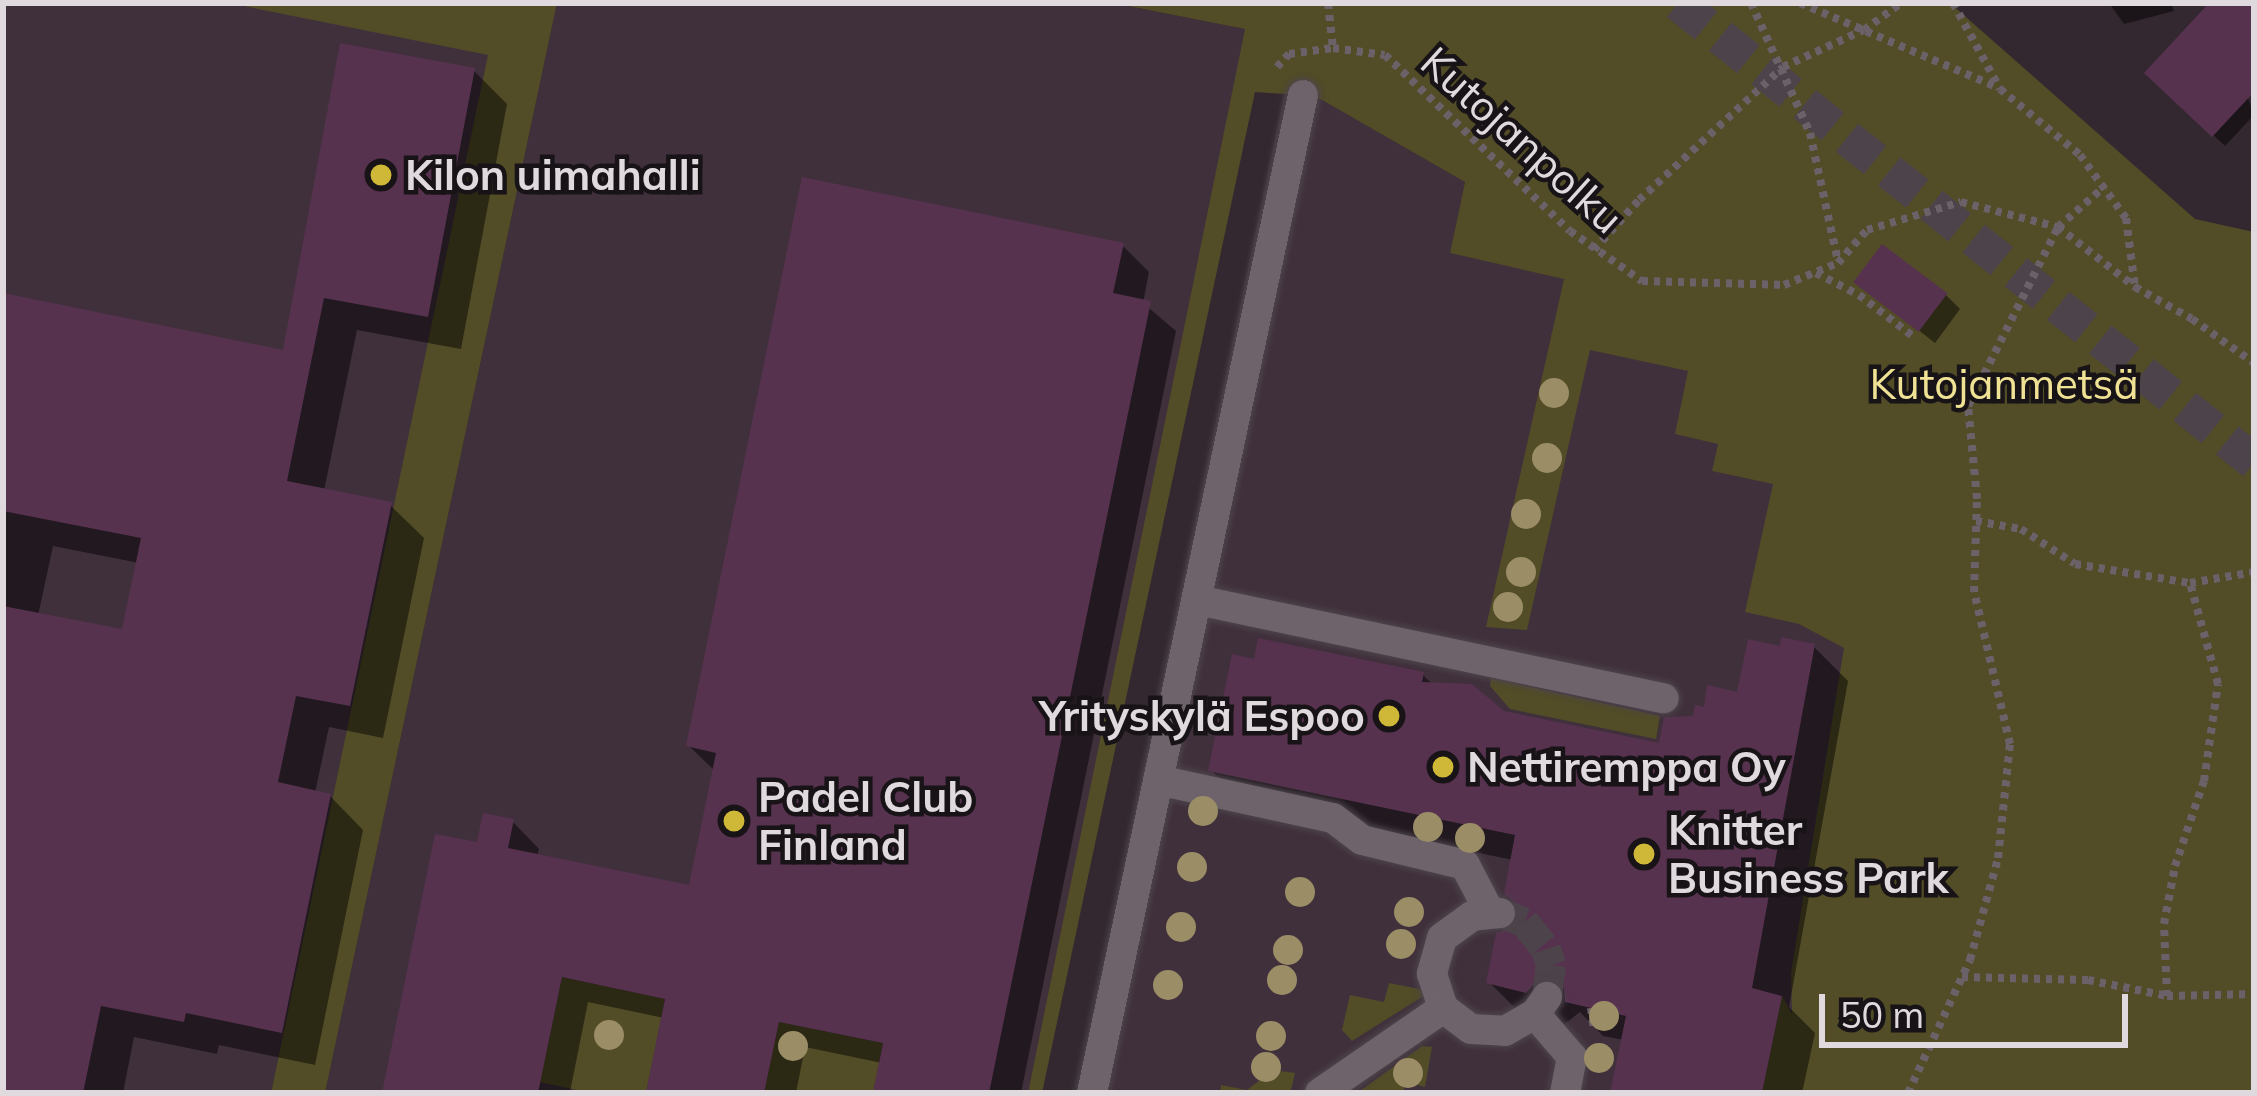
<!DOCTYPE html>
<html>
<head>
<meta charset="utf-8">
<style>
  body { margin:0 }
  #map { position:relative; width:2257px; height:1096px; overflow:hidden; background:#332830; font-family:Mulish,sans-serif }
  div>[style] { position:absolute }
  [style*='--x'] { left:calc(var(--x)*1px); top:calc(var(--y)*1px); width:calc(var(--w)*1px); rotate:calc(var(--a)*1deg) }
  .built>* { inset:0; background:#40303c }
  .green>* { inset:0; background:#524c27 }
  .shadow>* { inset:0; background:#0007 }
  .building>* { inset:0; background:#57324f; transform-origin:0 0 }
  .minor-tunnel>* { height:30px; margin-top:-15px; transform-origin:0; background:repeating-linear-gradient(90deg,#4d434a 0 30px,transparent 0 45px) }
  .highway-tunnel>* { height:36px; margin-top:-18px; transform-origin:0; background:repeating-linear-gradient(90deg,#4d434a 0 36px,transparent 0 54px) }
  .path>* { height:8px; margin-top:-4px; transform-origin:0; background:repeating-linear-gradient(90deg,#6b6168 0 6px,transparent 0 12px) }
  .roads { filter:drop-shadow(0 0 3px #4d454b) drop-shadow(0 0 3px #4d454b) }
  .minor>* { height:30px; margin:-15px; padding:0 15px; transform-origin:15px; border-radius:15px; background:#6e636b }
  .trees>* { width:30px; height:30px; margin:-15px; border-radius:50%; background:#9b8e67 }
  .dots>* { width:33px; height:33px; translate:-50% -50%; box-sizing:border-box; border:6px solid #171316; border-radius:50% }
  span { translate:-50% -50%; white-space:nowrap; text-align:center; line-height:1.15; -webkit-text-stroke:9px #171316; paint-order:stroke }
  .street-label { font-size:42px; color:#e0d9de }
  .poi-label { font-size:42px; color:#e0d9de; font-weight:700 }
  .left { translate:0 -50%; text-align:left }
  .right { translate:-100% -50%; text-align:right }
  .park-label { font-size:42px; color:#f0e294 }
  .frame { position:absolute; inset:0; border:6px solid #e0d9de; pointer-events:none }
  .scale { position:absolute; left:1819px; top:994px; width:309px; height:54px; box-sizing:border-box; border:6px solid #e0d9de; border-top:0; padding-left:15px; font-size:36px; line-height:42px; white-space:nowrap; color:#e0d9de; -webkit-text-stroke:9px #171316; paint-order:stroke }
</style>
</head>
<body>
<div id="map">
  <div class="built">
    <div style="clip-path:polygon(3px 3px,228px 3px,489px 54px,271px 1093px,3px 1093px)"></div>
    <div style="clip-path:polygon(557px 3px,1113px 3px,1245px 29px,1037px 1093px,325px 1093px)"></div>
    <div style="clip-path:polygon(1284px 94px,1315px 96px,1465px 182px,1450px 253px,1564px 278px,1527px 629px,1589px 349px,1689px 371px,1718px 444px,1713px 471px,1774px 484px,1799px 624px,1845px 647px,1793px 1093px,1077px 1093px)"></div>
  </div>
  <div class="green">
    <div style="clip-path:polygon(228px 3px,557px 3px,325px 1093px,271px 1093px,488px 55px)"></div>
    <div style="clip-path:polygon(1113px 3px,1950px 3px,2195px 219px,2254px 232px,2254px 1093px,1762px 1093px,1782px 996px,1792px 1014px,1791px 973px,1844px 648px,1799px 624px,1745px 612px,1773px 484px,1712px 471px,1718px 444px,1675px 434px,1688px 371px,1590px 350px,1527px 630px,1486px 627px,1564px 279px,1450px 253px,1465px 182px,1315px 96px,1255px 92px,1042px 1093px,1028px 1093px,1245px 29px)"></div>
    <div style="clip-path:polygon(1491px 678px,1660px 716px,1656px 739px,1510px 709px,1490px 686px)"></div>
    <div style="clip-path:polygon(562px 977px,665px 999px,646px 1093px,591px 1093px,540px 1082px)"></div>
    <div style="clip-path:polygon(1389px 983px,1425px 990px,1422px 997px,1352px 1041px,1342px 1030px,1350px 995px,1384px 1002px)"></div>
    <div style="clip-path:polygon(779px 1022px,883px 1043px,873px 1093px,764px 1093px)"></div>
    <div style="clip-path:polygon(1422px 1046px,1432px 1047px,1425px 1087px,1406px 1082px,1403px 1093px,1357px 1093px)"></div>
    <div style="clip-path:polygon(1273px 1070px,1295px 1073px,1291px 1090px,1220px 1093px,1221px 1085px,1247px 1090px)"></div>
  </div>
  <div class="shadow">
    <div style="clip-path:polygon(2109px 3px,2171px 3px,2174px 11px,2124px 24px)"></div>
    <div style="clip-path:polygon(2254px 7px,2254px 86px,2248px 98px,2254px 115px,2225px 146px,2148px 73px)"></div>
    <div style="clip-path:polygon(evenodd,473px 70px,507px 104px,461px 349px,357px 330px,324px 491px,390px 505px,424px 538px,383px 738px,329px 727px,315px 793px,330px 796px,363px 830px,315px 1065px,219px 1045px,217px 1054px,134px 1037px,123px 1093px,3px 1093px,3px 296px,285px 353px,473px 70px,53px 546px,139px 563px,124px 633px,38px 616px,53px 546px)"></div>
    <div style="clip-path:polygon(1122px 245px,1149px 272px,1143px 303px,1176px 331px,1021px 1093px,876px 1093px,882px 1063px,805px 1047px,796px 1093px,649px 1093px,664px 1018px,588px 1002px,570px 1092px,576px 1093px,385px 1093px,479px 846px,513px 822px,539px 849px,537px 857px,692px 889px,716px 772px,689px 746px)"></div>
    <div style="clip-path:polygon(1857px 282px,1946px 295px,1960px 309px,1935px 343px)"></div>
    <div style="clip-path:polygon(1813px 646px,1848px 681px,1789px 1007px,1815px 1033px,1802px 1093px,1614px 1093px,1624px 1040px,1603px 1036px,1580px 1012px,1562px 1026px,1524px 1017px,1489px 982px,1521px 921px,1513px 860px,1246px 805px,1211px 770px,1423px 675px,1433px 685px,1503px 714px,1662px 747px,1706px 710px,1740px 696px,1782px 649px)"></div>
  </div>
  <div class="building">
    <div style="clip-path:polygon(2209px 3px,2254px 3px,2254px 92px,2212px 137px,2144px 73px)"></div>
    <div style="clip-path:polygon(340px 43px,475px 68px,428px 317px,324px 298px,287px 481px,392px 502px,350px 706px,296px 696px,278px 782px,331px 794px,282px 1033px,186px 1013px,184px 1022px,101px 1006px,83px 1093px,3px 1093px,3px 606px,122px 629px,141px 538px,3px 511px,3px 293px,283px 350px)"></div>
    <div style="clip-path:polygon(802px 177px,1124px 243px,1113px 293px,1151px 301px,989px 1093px,873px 1093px,883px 1043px,779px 1022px,764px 1093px,646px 1093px,665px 999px,562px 977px,538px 1093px,382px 1093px,435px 834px,477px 842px,483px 813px,514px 819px,508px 848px,689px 885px,716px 753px,686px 746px)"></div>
    <div style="left:1882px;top:244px;width:82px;height:48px;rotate:37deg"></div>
    <div style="clip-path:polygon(1781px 637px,1815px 644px,1752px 988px,1782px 996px,1762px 1093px,1610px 1093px,1626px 1016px,1565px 1002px,1564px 988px,1550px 978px,1538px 980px,1526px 993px,1486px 983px,1496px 933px,1510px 929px,1518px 920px,1516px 903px,1504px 894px,1515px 835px,1208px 771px,1232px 654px,1254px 659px,1258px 638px,1424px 672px,1422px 682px,1472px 684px,1504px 711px,1659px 743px,1664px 717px,1693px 716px,1695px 705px,1704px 707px,1707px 685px,1737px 692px,1748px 639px,1780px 646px)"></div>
  </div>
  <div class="minor-tunnel">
    <div style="--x:1500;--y:913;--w:26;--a:21"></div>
    <div style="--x:1524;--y:922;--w:35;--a:51"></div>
    <div style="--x:1546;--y:949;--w:17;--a:73"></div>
    <div style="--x:1551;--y:965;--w:32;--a:97"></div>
  </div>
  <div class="highway-tunnel">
    <div style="--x:1678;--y:3;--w:737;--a:38.55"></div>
  </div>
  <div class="path">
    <div style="--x:1328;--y:3;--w:45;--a:83.7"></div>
    <div style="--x:1751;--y:3;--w:143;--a:65.6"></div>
    <div style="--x:1810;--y:133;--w:131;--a:77.7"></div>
    <div style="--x:1800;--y:3;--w:214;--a:23.1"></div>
    <div style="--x:1953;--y:3;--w:98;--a:61.3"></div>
    <div style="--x:2000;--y:89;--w:104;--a:39.5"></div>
    <div style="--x:2080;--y:155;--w:78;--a:53.9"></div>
    <div style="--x:2126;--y:218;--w:70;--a:82.6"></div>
    <div style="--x:2135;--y:287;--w:65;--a:29.3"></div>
    <div style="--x:2192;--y:319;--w:76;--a:35.4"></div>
    <div style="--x:1277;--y:67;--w:18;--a:-47"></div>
    <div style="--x:1289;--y:54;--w:44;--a:-7.8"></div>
    <div style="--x:1333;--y:48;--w:52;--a:7.7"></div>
    <div style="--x:1385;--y:55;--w:255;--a:43.6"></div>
    <div style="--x:1570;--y:231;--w:88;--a:34.8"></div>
    <div style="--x:1642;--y:281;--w:142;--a:1.6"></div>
    <div style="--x:1784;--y:285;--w:58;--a:-22.2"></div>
    <div style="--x:1838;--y:263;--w:44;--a:-48.7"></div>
    <div style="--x:1867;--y:230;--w:98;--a:-16.6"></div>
    <div style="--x:1961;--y:202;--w:100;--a:14.5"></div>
    <div style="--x:2058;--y:227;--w:98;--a:37.9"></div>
    <div style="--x:1594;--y:250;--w:67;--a:-48"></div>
    <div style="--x:1639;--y:200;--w:196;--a:-42.7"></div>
    <div style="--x:1783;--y:67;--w:89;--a:-24.6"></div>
    <div style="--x:1864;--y:30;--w:46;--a:-36.1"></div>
    <div style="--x:1816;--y:273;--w:48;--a:27.1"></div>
    <div style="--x:1859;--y:295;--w:69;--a:37.4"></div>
    <div style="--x:1976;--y:521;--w:46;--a:10.1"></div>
    <div style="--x:2021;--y:529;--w:64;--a:32.9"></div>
    <div style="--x:2075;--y:564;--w:117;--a:9.4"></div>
    <div style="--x:2190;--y:583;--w:65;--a:-9.8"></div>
    <div style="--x:1962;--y:977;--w:126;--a:1.4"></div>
    <div style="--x:2088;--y:980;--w:81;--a:11.4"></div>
    <div style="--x:2167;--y:996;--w:87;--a:-1.3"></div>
    <div style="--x:2167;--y:996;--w:72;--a:-92.4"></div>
    <div style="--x:2164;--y:924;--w:59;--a:-79.3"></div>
    <div style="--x:2175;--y:866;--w:90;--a:-71.2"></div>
    <div style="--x:2204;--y:781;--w:98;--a:-81.8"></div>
    <div style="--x:2218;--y:684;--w:105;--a:-105.5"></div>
    <div style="--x:1591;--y:1008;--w:22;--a:82"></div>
    <div style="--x:1908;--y:1093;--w:147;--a:-65"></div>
    <div style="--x:1970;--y:960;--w:106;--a:-74.6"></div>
    <div style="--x:1998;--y:858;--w:115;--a:-84"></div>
    <div style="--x:2010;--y:744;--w:156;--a:-103.3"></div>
    <div style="--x:1974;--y:592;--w:93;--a:-88.2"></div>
    <div style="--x:1977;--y:499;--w:93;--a:-95.5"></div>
    <div style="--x:1968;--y:406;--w:200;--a:-63.3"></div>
    <div style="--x:2058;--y:227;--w:61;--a:-41"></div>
  </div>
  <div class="roads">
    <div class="minor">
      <div style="--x:1197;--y:600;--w:477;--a:11.9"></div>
      <div style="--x:1158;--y:780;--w:179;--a:12.3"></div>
      <div style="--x:1333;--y:818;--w:36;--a:37"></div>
      <div style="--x:1362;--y:840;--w:106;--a:13.6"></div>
      <div style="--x:1465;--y:865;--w:54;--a:62.5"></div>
      <div style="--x:1500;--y:913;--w:28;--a:174"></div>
      <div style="--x:1472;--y:916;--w:37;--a:144"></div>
      <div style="--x:1442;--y:938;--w:37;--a:106"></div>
      <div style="--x:1432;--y:974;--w:36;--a:72"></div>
      <div style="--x:1443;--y:1008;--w:35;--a:37"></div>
      <div style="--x:1471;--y:1029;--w:34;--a:3"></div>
      <div style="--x:1505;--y:1031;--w:34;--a:-30"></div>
      <div style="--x:1535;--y:1014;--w:21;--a:-55"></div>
      <div style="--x:1535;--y:1014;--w:57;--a:49.3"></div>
      <div style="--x:1572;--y:1057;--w:37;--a:101"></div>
      <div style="--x:1092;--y:1093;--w:1020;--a:-78.06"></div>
      <div style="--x:1320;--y:1093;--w:150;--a:-34.6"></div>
    </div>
  </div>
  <div class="trees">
    <div style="left:1554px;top:393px"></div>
    <div style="left:1547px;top:458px"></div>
    <div style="left:1526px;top:514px"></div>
    <div style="left:1521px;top:572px"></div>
    <div style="left:1508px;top:607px"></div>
    <div style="left:1203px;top:811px"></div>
    <div style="left:1428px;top:827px"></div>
    <div style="left:1470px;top:838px"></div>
    <div style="left:1192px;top:867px"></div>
    <div style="left:1300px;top:892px"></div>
    <div style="left:1409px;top:912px"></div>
    <div style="left:1181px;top:927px"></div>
    <div style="left:1401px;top:944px"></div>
    <div style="left:1288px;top:950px"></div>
    <div style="left:1282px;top:980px"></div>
    <div style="left:1168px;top:985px"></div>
    <div style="left:1604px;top:1016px"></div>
    <div style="left:609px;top:1035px"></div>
    <div style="left:1271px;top:1036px"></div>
    <div style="left:793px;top:1046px"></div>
    <div style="left:1599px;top:1058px"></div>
    <div style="left:1266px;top:1067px"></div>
    <div style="left:1408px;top:1073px"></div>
  </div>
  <div class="dots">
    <div style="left:381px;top:175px;background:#cfb837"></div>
    <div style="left:1389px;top:716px;background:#cfb837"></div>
    <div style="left:1443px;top:767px;background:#cfb837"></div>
    <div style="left:734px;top:821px;background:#cfb837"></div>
    <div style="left:1644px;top:854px;background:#cfb837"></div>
  </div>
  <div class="street-label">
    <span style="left:1522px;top:140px;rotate:42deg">Kutojanpolku</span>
  </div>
  <div class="poi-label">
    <span class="left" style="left:405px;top:175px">Kilon uimahalli</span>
    <span class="right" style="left:1365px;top:716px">Yrityskylä Espoo</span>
    <span class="left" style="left:1467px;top:767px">Nettiremppa Oy</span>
    <span class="left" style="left:758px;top:821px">Padel Club<br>Finland</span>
    <span class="left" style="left:1668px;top:854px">Knitter<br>Business Park</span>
  </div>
  <div class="park-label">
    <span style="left:2004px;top:384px">Kutojanmetsä</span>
  </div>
  <div class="frame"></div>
  <div class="scale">50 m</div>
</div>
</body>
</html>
